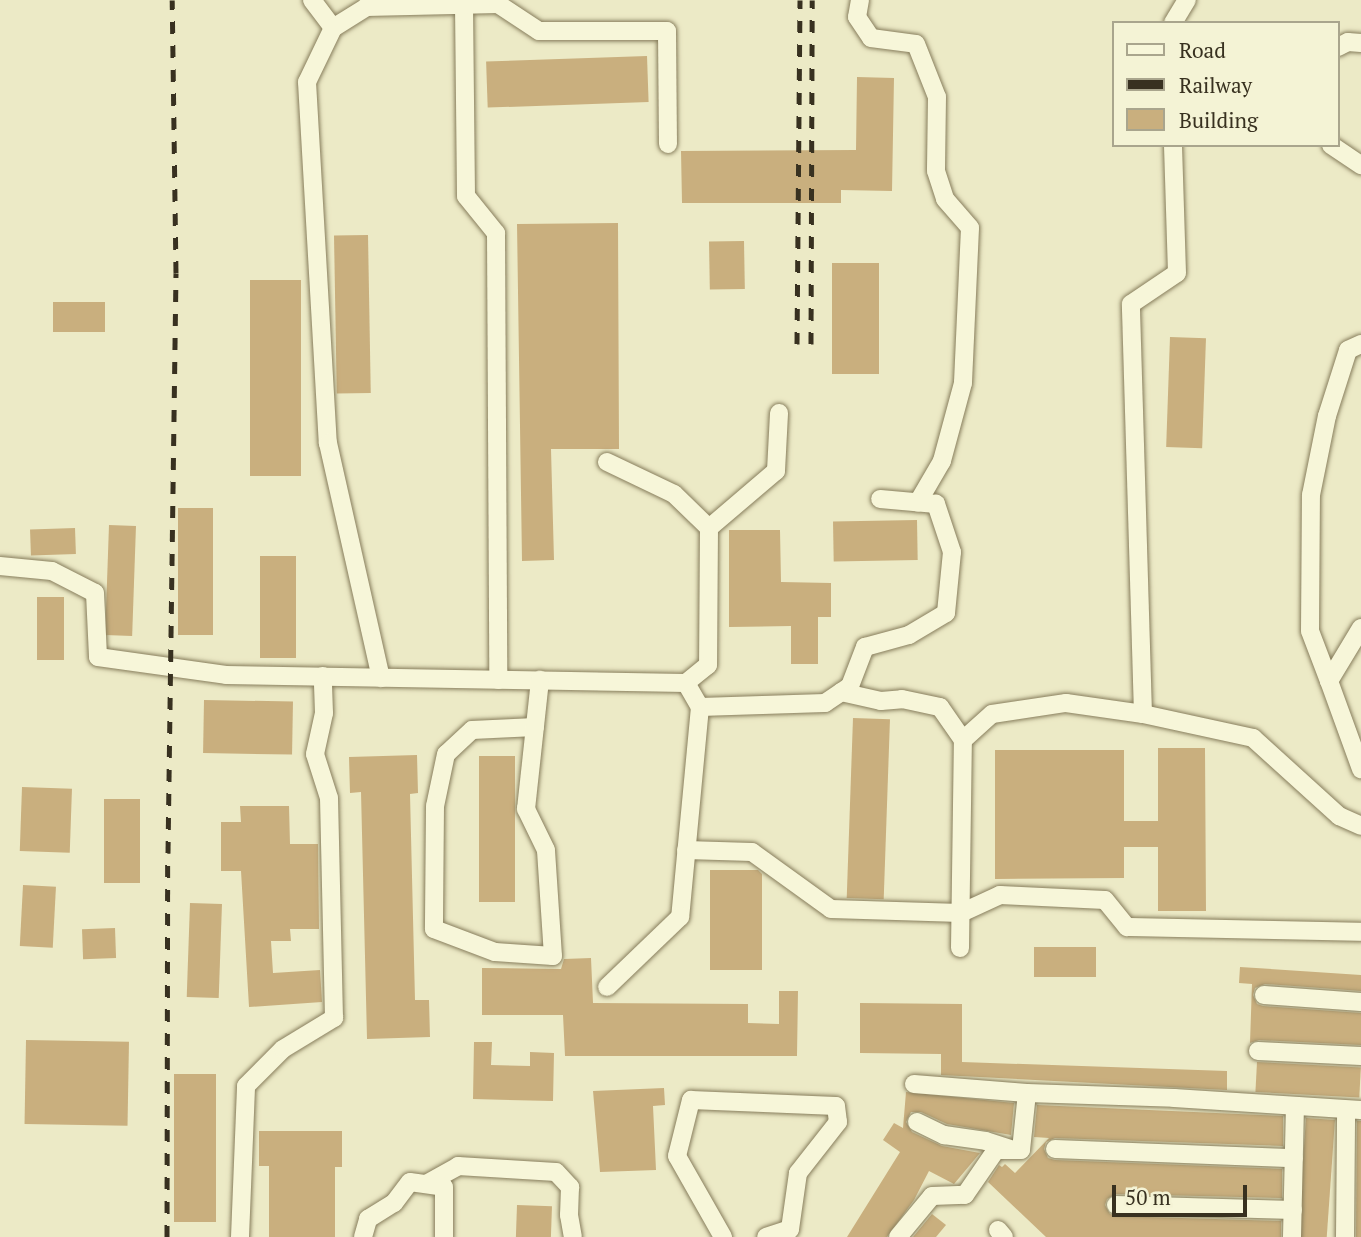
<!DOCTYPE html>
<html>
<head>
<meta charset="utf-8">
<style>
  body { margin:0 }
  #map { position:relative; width:1361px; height:1237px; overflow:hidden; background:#eceac6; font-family:"PT Serif",serif }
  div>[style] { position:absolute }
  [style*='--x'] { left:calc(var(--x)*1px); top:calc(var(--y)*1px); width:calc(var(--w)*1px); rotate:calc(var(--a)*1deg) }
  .building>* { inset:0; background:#c9af7e; transform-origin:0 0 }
  .roads { filter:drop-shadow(0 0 2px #877d5c) drop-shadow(0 0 2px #877d5c) }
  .minor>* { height:18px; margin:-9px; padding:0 9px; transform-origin:9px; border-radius:9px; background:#f7f6d9 }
  .rail>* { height:5px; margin-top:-2.5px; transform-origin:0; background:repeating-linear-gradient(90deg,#383120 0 12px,transparent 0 24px) }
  span { translate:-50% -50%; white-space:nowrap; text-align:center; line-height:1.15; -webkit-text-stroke:5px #f4f3d5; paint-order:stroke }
  .legend { position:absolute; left:1112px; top:21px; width:228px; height:126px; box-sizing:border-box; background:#f4f3d5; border:2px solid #a9a58d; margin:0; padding:9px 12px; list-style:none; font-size:21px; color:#383120 }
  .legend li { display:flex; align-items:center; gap:14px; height:35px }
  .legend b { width:35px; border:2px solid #a9a58d }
  .scale { position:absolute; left:1112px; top:1185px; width:135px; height:32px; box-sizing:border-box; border:4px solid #383120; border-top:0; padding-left:9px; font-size:21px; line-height:24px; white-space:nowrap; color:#383120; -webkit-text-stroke:5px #f4f3d5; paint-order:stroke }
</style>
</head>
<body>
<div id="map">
  <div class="building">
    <div style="left:647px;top:56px;width:46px;height:161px;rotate:88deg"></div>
    <div style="clip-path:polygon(857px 77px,894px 78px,892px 191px,841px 190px,841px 203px,682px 203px,681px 151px,856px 150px)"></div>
    <div style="clip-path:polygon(618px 223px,619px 449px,551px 449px,554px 560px,522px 561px,517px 224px)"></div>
    <div style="left:368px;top:235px;width:158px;height:34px;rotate:89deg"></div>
    <div style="left:744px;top:241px;width:48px;height:35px;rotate:89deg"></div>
    <div style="left:832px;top:263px;width:47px;height:111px"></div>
    <div style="left:250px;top:280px;width:51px;height:196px"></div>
    <div style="left:53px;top:302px;width:52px;height:30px"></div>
    <div style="left:1170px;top:337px;width:36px;height:110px;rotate:2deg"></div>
    <div style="left:178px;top:508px;width:35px;height:127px"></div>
    <div style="left:917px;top:520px;width:40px;height:84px;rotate:89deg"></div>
    <div style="left:109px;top:525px;width:27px;height:110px;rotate:2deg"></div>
    <div style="left:75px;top:528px;width:26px;height:45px;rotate:88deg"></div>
    <div style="clip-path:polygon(729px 530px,780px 530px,781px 582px,831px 583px,831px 617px,818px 617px,818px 664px,791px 664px,791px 626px,729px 627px)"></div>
    <div style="left:260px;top:556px;width:36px;height:102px"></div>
    <div style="left:37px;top:597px;width:27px;height:63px"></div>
    <div style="left:204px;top:700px;width:89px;height:53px;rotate:1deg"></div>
    <div style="left:853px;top:718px;width:37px;height:180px;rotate:2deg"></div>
    <div style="clip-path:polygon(1158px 748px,1205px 748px,1206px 911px,1158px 911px,1158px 847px,1124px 847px,1124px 878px,995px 879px,995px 750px,1124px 750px,1124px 821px,1158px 821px)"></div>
    <div style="clip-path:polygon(417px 755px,418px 793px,410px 794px,415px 1000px,429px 1000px,430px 1037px,367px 1039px,361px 792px,350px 793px,349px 757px)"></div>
    <div style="left:479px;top:756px;width:36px;height:146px"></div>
    <div style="left:22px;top:787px;width:50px;height:64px;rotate:2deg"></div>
    <div style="left:104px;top:799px;width:36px;height:84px"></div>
    <div style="clip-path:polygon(240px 806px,289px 806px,290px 844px,318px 844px,319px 929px,290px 929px,291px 941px,271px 941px,273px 973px,320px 970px,322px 1002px,249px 1007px,241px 871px,221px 871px,221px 822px,241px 822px)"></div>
    <div style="clip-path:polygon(710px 870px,758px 870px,762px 874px,762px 970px,710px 970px)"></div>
    <div style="left:23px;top:885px;width:33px;height:61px;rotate:3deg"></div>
    <div style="left:190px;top:903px;width:32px;height:94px;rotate:2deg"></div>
    <div style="left:115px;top:928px;width:30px;height:33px;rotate:88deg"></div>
    <div style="left:1034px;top:947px;width:62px;height:30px"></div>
    <div style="clip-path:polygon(591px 958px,593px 1003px,748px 1004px,748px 1023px,779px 1024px,779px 991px,798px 991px,797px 1056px,565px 1056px,563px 1015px,482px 1015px,482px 968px,561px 969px,564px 959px)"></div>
    <div style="clip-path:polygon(1240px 967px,1361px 975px,1361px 991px,1265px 984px,1255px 988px,1253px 995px,1257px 1004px,1263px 1006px,1361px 1013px,1361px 1045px,1259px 1040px,1250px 1043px,1252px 984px,1239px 983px)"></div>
    <div style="clip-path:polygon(860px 1003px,962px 1004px,962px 1062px,1227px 1071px,1227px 1090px,941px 1075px,941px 1054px,860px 1053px)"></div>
    <div style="left:26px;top:1040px;width:103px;height:84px;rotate:1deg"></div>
    <div style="clip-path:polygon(474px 1042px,492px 1042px,491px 1065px,530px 1066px,530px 1052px,554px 1053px,553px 1101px,473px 1099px)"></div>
    <div style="left:1257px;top:1062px;width:104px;height:30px;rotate:3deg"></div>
    <div style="left:174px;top:1074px;width:42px;height:148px"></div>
    <div style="clip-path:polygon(664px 1088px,665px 1105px,653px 1106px,656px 1170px,600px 1172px,593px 1091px)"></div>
    <div style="clip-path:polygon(906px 1092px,1014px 1103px,1011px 1135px,947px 1124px,921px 1112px,911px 1112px,906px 1122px,912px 1132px,942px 1146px,980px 1153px,954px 1184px,929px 1171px,914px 1200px,887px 1237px,847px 1237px,900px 1152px,883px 1140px,894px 1123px,903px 1128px)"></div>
    <div style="clip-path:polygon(1037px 1105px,1283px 1116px,1283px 1146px,1055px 1138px,1046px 1142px,1044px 1149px,1048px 1158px,1055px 1160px,1282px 1169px,1282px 1198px,1116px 1194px,1107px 1199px,1105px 1205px,1110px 1214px,1116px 1216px,1281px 1221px,1281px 1237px,1046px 1237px,988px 1182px,999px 1165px,1002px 1167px,1005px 1164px,1015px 1173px,1049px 1138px,1034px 1137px)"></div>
    <div style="left:1306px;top:1118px;width:29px;height:119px;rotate:4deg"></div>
    <div style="clip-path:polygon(1357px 1121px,1361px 1121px,1361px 1237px,1356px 1237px)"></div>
    <div style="clip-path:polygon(259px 1131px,342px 1131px,342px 1167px,335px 1167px,335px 1237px,269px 1237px,269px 1166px,259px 1166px)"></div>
    <div style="left:517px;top:1205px;width:35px;height:32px;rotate:2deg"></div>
    <div style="clip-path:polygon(932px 1214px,946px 1225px,936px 1237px,913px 1237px)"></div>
  </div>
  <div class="roads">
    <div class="minor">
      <div style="--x:312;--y:0;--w:35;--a:53"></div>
      <div style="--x:333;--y:28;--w:60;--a:115.7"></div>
      <div style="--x:307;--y:82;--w:362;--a:86.7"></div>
      <div style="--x:328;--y:443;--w:241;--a:77.3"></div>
      <div style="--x:860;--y:0;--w:17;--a:100"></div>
      <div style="--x:857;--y:17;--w:25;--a:56"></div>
      <div style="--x:871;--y:38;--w:45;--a:7.6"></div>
      <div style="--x:916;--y:44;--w:57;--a:68.4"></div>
      <div style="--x:937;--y:97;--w:74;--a:90.8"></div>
      <div style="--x:936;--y:171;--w:29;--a:72"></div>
      <div style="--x:945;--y:199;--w:38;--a:49"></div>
      <div style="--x:970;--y:228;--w:155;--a:92.6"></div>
      <div style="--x:963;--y:383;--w:81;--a:105.1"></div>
      <div style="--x:942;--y:461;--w:48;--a:120.3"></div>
      <div style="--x:464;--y:5;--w:191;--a:89.4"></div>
      <div style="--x:466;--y:196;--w:48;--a:51"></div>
      <div style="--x:496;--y:233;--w:447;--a:89.7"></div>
      <div style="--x:1173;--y:23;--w:27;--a:-59"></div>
      <div style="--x:333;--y:28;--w:39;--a:-32"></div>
      <div style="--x:366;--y:7;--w:132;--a:-1.3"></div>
      <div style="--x:498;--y:4;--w:49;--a:33.4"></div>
      <div style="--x:539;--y:31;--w:128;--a:0"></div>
      <div style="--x:667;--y:31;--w:113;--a:89.5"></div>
      <div style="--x:1338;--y:47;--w:11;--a:-27"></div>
      <div style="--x:1348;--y:42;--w:13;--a:4"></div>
      <div style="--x:1331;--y:145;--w:36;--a:34"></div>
      <div style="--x:607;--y:462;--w:74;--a:25.5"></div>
      <div style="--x:674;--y:494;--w:49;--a:44.2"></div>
      <div style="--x:709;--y:528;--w:137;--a:90.4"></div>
      <div style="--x:708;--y:665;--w:28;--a:141"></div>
      <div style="--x:709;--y:528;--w:88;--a:-40.4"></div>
      <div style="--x:776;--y:471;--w:58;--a:-87"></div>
      <div style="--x:0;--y:566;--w:52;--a:5.5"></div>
      <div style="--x:52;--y:571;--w:48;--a:27.1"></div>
      <div style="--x:95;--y:593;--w:64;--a:87.3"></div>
      <div style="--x:98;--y:657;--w:129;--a:8"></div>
      <div style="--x:226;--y:675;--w:460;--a:1"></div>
      <div style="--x:686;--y:683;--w:28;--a:60"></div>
      <div style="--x:700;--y:707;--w:211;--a:95.4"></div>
      <div style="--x:680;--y:917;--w:101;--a:136.2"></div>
      <div style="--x:1361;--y:628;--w:62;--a:121.1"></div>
      <div style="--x:1329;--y:681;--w:94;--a:70"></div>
      <div style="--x:1329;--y:681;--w:53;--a:-110.8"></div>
      <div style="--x:1310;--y:631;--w:136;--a:-89.6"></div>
      <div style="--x:1311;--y:495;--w:81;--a:-78.6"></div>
      <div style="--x:1327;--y:416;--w:69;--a:-72.3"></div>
      <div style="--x:1348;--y:350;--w:14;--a:-25"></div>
      <div style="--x:841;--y:692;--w:41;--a:12.7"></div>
      <div style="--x:881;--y:701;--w:21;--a:-5"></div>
      <div style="--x:902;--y:699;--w:39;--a:12"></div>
      <div style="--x:940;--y:707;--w:40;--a:55.1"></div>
      <div style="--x:700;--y:707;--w:125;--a:-1.8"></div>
      <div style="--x:825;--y:703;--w:30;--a:-34"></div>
      <div style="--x:850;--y:686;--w:42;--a:-69"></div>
      <div style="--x:865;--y:647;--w:46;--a:-15.3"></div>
      <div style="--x:909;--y:635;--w:43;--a:-30.7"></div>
      <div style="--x:946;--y:613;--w:61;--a:-84.4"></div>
      <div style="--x:952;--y:552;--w:51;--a:-108.4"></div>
      <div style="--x:936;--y:504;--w:56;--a:-174.9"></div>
      <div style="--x:1143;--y:714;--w:410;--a:-91.7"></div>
      <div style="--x:1131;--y:304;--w:55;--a:-34"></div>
      <div style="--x:1177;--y:273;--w:128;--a:-91.8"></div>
      <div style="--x:535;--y:727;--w:63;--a:177.3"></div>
      <div style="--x:472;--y:730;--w:35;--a:137"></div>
      <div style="--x:446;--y:754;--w:53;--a:101.9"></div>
      <div style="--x:435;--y:806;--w:123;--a:90.5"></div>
      <div style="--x:434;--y:929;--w:65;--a:20.7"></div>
      <div style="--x:495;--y:952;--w:58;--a:3.9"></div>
      <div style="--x:553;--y:956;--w:106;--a:-93.8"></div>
      <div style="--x:546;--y:850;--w:46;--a:-116"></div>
      <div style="--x:526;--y:809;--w:130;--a:-83.8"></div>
      <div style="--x:686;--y:850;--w:66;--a:1.7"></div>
      <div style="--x:752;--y:852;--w:97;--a:35.8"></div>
      <div style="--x:831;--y:909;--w:130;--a:1.8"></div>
      <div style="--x:961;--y:913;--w:43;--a:-24.8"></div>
      <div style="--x:1000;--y:895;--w:105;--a:2.7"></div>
      <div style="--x:1105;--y:900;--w:35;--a:51"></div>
      <div style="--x:1127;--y:927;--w:234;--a:1.2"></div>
      <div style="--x:960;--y:948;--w:208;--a:-89.2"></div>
      <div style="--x:963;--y:740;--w:39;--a:-42"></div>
      <div style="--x:992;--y:714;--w:75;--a:-8.5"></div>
      <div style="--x:1066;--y:703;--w:78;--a:8.1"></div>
      <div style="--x:1143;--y:714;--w:113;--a:12.3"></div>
      <div style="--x:1253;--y:738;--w:116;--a:42.2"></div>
      <div style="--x:1339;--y:816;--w:24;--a:24"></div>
      <div style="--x:1264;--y:995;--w:97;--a:4.1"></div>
      <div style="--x:1258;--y:1051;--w:103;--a:2.8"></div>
      <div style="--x:914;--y:1084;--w:113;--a:4.6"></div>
      <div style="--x:1027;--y:1093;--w:147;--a:1.9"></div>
      <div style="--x:1174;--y:1098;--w:187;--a:3.7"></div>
      <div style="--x:917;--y:1122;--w:30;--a:26"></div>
      <div style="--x:944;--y:1135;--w:42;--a:8.1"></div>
      <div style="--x:986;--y:1141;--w:25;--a:18"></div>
      <div style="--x:1055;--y:1149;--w:239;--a:2.2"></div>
      <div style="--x:426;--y:1184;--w:37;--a:-29"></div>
      <div style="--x:458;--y:1166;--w:98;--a:3.5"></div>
      <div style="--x:556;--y:1172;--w:21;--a:47"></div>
      <div style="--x:570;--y:1187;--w:28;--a:92"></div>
      <div style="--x:569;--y:1215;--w:22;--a:80"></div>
      <div style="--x:1116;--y:1205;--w:177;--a:1.6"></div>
      <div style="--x:998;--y:1230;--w:9;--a:49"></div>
      <div style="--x:240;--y:1237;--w:151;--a:-87.7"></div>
      <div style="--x:246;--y:1086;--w:52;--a:-45"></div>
      <div style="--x:283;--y:1049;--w:60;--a:-31.3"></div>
      <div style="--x:334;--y:1018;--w:220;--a:-91.3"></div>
      <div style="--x:329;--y:798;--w:46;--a:-107.7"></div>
      <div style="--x:315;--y:754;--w:42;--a:-77.6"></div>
      <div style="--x:324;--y:713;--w:37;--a:-92"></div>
      <div style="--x:363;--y:1237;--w:19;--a:-74"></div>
      <div style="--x:368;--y:1219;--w:31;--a:-32"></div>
      <div style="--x:394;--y:1203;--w:26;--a:-53"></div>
      <div style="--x:410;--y:1182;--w:34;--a:8"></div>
      <div style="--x:444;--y:1187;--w:50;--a:90"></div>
      <div style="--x:723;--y:1237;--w:93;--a:-119.6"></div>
      <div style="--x:677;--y:1156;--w:58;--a:-76"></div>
      <div style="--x:691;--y:1100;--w:145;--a:2.4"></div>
      <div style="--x:836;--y:1106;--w:16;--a:83"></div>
      <div style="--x:838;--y:1122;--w:65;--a:128.1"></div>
      <div style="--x:798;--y:1173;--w:57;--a:98.1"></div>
      <div style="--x:790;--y:1229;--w:25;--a:162"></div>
      <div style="--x:898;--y:1237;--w:53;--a:-50.3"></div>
      <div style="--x:932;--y:1196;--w:33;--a:-2"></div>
      <div style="--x:965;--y:1195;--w:55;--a:-55.4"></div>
      <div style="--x:996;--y:1150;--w:25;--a:0"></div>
      <div style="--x:1021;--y:1150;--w:57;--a:-84"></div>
      <div style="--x:1292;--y:1237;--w:129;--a:-88.7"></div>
      <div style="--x:1345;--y:1237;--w:127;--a:-89.5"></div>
    </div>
  </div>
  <div class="rail">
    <div style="--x:797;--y:344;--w:344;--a:-89.5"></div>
    <div style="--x:811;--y:344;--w:344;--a:-89.8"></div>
    <div style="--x:167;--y:1237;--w:384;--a:-89.9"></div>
    <div style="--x:168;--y:853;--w:580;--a:-89.21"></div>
    <div style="--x:176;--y:273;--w:273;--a:-90.8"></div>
  </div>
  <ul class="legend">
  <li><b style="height:9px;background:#f7f6d9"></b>Road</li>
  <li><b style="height:9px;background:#383120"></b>Railway</li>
  <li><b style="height:19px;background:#c9af7e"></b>Building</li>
  </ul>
  <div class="scale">50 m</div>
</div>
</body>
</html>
